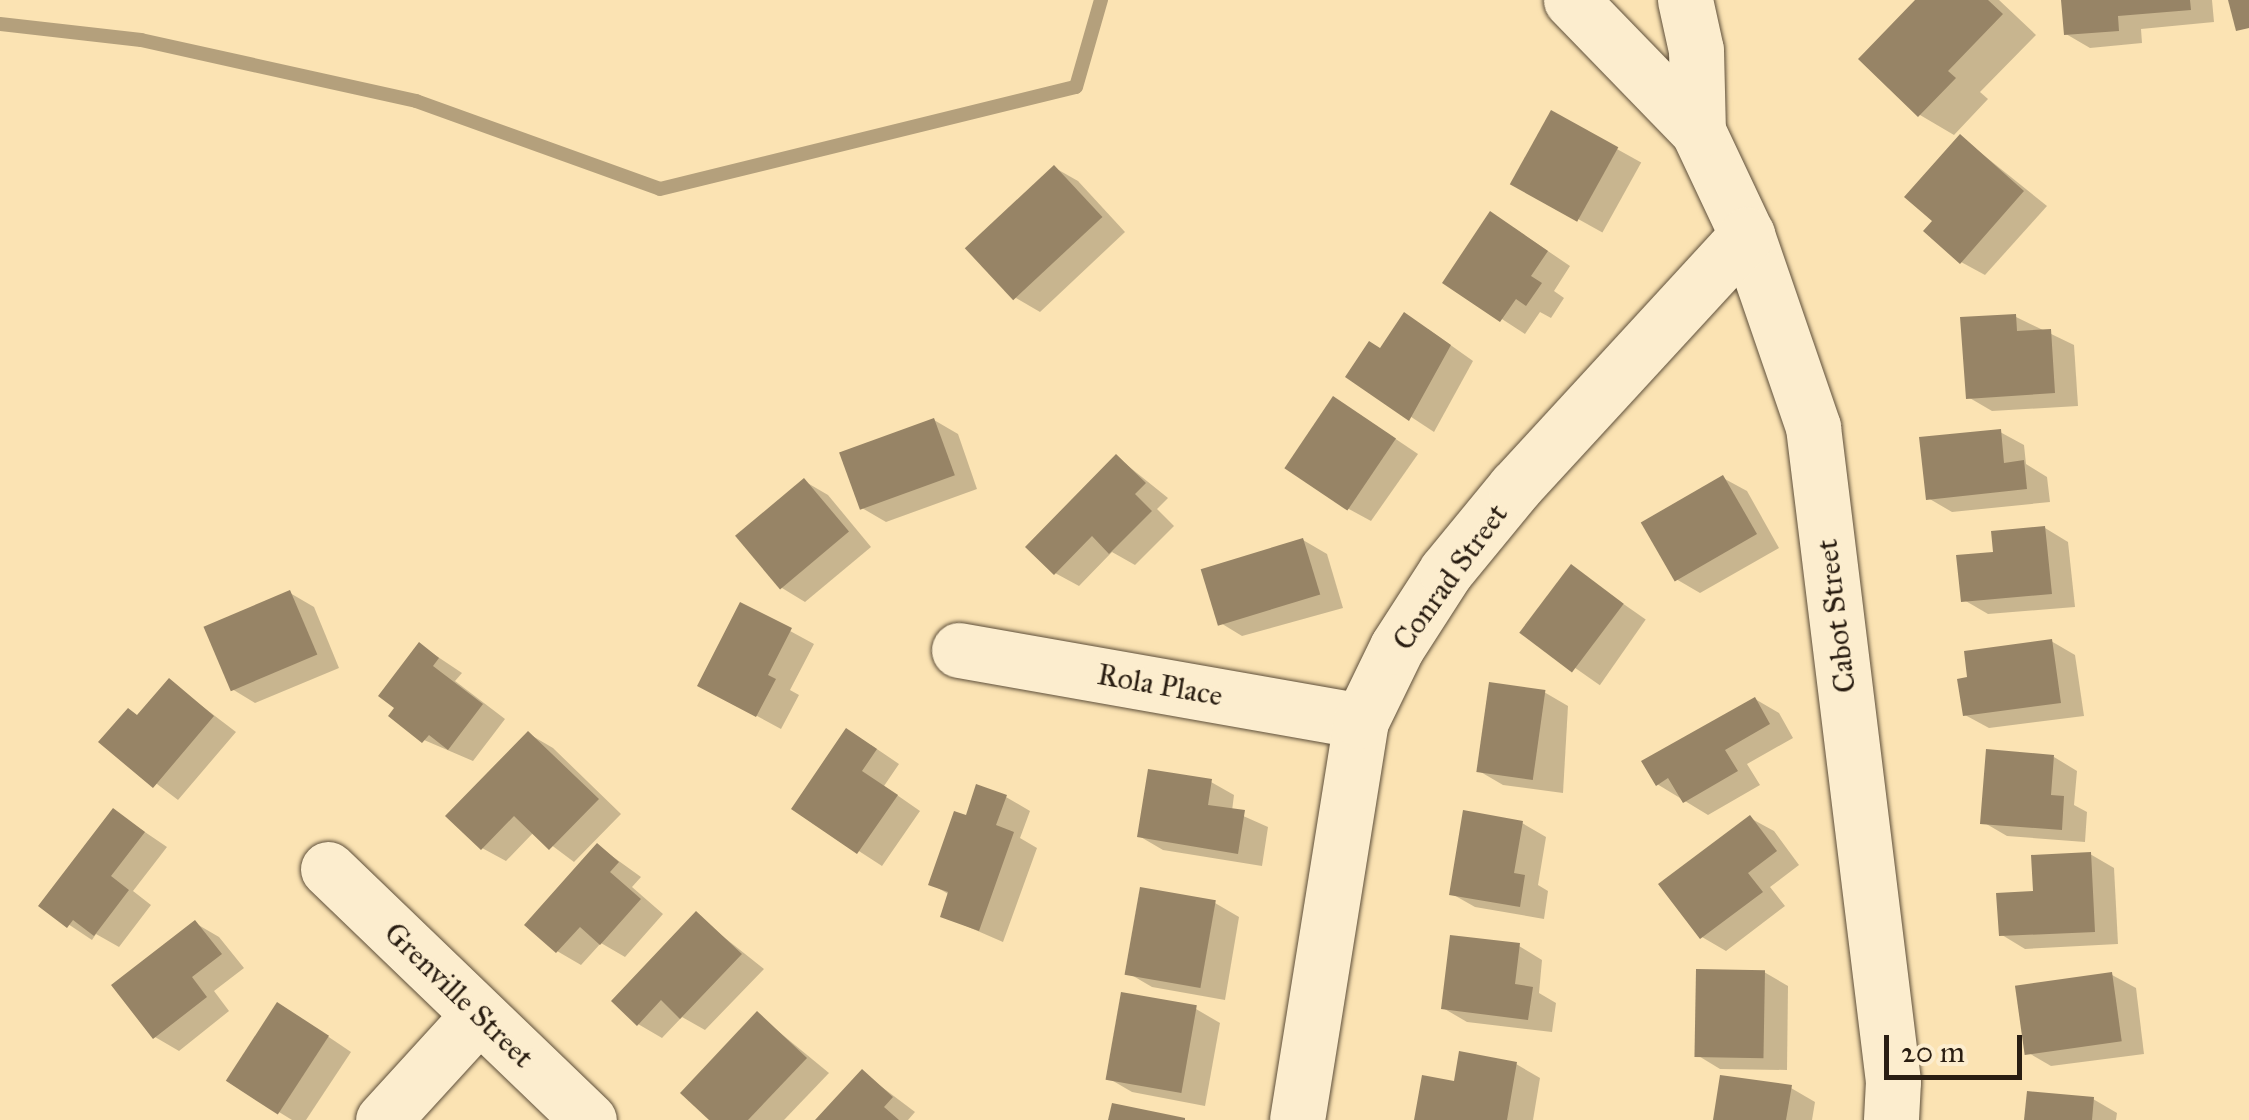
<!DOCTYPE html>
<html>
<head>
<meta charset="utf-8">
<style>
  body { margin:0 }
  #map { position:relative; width:2249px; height:1120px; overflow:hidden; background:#fbe3b3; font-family:"IM FELL Great Primer",serif }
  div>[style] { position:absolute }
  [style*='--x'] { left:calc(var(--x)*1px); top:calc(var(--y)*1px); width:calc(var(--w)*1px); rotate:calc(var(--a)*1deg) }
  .shadow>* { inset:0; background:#0003; transform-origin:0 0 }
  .stream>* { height:14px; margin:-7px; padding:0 7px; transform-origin:7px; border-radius:7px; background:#b4a07c }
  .building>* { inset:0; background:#978466; transform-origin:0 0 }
  .roads { filter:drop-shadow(0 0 2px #5e4f3a) drop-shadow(0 0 2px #5e4f3a) }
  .minor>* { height:55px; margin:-27.5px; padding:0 27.5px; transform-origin:27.5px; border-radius:27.5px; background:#fcedce }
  span { translate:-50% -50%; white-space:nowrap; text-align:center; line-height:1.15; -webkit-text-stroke:8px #fcedce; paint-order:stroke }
  .street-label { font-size:30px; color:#2a1e12 }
  .scale { position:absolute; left:1884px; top:1035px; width:138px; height:45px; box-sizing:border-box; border:5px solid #2a1e12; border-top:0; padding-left:12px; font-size:30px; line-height:35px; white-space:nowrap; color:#2a1e12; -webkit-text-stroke:8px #fcedce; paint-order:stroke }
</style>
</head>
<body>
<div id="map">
  <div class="shadow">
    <div style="clip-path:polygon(1919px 0,1999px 0,2036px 35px,1980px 92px,1988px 99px,1954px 135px,1920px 115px)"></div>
    <div style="clip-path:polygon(2063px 0,2212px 0,2214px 22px,2141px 29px,2142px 43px,2090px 48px,2066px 34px)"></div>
    <div style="left:1552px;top:113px;width:102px;height:80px;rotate:29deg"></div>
    <div style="clip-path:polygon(1961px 137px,2047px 206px,1985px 275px,1961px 262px,1935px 221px)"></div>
    <div style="clip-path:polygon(1055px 168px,1078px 181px,1125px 232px,1040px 312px,1016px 298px)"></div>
    <div style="clip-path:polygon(1514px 228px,1570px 266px,1554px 291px,1564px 298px,1551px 318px,1540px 312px,1525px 334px,1445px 282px)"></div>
    <div style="clip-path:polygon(2016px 317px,2074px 345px,2078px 406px,1992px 411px,1968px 397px)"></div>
    <div style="clip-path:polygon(1428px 329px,1473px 361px,1434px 432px,1349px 376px,1381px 350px)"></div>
    <div style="clip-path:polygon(1357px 413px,1418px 454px,1371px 521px,1347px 508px)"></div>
    <div style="clip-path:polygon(934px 420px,958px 434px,977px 489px,886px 522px,862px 508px)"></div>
    <div style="clip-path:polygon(2000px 432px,2024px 445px,2026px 464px,2047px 477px,2050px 502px,1952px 512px,1928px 498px)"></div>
    <div style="clip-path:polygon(1117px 457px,1168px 498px,1157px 509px,1174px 526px,1135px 565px,1112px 552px,1079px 586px,1055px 573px)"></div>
    <div style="clip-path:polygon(1723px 478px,1747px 491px,1779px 548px,1700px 593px,1676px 579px)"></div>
    <div style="clip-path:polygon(804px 481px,828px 495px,871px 547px,805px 602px,782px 588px)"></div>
    <div style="clip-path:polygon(2045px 528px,2068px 542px,2075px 607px,1988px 614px,1964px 600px,1996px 554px)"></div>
    <div style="clip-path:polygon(1303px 540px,1327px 554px,1343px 608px,1242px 636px,1219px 622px)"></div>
    <div style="left:1572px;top:568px;width:90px;height:80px;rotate:35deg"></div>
    <div style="clip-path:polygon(290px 593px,314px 607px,339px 668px,255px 703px,232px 689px)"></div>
    <div style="clip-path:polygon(742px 605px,814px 644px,790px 690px,799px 695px,781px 729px,724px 698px)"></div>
    <div style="clip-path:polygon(2051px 641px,2075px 655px,2084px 716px,1989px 728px,1965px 715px)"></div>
    <div style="clip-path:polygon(420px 645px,462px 673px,455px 681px,505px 719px,473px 761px,424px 740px,397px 707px)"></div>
    <div style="clip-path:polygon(169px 681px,236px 732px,178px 800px,102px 742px,139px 717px)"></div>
    <div style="clip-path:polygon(1544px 692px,1568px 706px,1563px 793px,1503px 785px,1479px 771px)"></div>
    <div style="clip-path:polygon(1755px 699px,1779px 713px,1793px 738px,1747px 764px,1760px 785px,1708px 815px,1657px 784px)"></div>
    <div style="clip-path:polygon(529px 734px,553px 748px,621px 814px,574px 862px,534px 832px,506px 861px,482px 848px)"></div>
    <div style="clip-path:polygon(871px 745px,899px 764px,884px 786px,920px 811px,882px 866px,794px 809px)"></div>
    <div style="clip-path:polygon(2054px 757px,2077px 771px,2074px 805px,2087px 812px,2085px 842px,2007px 836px,1983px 822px)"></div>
    <div style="clip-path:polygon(1211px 782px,1234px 795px,1232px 811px,1268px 827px,1262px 866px,1163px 850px,1139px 836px)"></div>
    <div style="clip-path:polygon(1006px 797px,1030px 811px,1020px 838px,1037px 848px,1003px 942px,943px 916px,950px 895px,931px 884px,967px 818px)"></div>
    <div style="clip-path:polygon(114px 811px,167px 847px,133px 891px,151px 905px,119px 947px,96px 934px,92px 940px,41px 906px)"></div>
    <div style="clip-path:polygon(1750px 818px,1774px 831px,1799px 865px,1770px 887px,1785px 906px,1726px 951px,1702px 937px)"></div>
    <div style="clip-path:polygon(1522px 823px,1546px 837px,1538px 885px,1548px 891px,1544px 919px,1475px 907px,1452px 894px)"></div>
    <div style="clip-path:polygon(598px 846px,641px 877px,632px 887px,663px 914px,625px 957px,601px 943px,581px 965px,557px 951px)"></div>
    <div style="clip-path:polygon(2090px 854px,2114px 868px,2118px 944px,2025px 949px,2002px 935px,2036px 893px)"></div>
    <div style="clip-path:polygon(1215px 903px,1239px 917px,1225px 1000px,1152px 987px,1128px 973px)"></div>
    <div style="clip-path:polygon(696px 915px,764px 969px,705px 1030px,682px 1017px,662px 1038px,638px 1024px)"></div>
    <div style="clip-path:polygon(195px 923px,219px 937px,244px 968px,214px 991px,229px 1011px,179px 1051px,155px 1037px)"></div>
    <div style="clip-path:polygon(1519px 946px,1542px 960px,1539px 993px,1556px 1003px,1552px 1032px,1467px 1022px,1443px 1008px)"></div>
    <div style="clip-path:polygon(1764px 972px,1788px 986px,1787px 1070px,1720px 1069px,1697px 1055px)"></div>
    <div style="clip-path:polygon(2112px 975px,2136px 988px,2144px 1054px,2051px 1066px,2027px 1052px)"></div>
    <div style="clip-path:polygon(1123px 995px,1196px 1009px,1220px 1023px,1205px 1106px,1132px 1092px,1108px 1078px)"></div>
    <div style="clip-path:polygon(757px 1014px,829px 1073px,784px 1120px,713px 1120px)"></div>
    <div style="clip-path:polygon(302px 1019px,351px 1052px,306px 1120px,292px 1120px,279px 1112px)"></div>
    <div style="clip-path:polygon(1516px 1064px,1540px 1078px,1533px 1120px,1417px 1120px)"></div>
    <div style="clip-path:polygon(862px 1072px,915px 1112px,908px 1120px,818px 1120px)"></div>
    <div style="clip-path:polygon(1791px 1088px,1815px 1102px,1812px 1120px,1716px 1120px)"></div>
    <div style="clip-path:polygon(2093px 1099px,2117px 1113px,2116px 1120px,2026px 1120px)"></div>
  </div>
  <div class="stream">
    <div style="--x:0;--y:24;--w:142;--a:6.5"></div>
    <div style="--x:141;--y:40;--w:282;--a:12.5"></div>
    <div style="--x:416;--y:101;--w:259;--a:19.8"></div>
    <div style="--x:660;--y:189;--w:428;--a:-13.8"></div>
    <div style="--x:1076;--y:87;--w:91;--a:-74"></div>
  </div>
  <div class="building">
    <div style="clip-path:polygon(1915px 0,1988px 0,2003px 14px,1948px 71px,1956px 78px,1918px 117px,1858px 59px)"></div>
    <div style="clip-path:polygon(2061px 0,2190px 0,2191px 10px,2118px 16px,2119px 31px,2064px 35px)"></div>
    <div style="clip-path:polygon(2228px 0,2249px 0,2249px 28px,2236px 31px)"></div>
    <div style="left:1551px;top:110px;width:77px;height:85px;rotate:29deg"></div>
    <div style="clip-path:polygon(1960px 134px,2024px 191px,1960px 264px,1923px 231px,1932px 221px,1904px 197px)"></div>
    <div style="left:1054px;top:165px;width:71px;height:122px;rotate:47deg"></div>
    <div style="clip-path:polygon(1490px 211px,1548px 251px,1531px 276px,1542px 283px,1526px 306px,1516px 299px,1500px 322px,1442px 283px)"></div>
    <div style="clip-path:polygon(1404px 312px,1451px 345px,1409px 421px,1345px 377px,1369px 341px,1380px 348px)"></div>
    <div style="clip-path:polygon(2016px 314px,2017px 331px,2051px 329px,2055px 393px,1966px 399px,1960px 317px)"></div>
    <div style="left:1333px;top:396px;width:76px;height:87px;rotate:34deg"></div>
    <div style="left:934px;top:418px;width:61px;height:101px;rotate:70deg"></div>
    <div style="clip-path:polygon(2001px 429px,2004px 463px,2024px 460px,2027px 489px,1926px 500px,1919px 437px)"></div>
    <div style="clip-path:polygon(1116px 454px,1146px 483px,1135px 494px,1152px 511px,1109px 554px,1092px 536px,1054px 575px,1025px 547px)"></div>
    <div style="left:1723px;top:475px;width:68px;height:95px;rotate:60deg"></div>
    <div style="left:804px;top:478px;width:70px;height:90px;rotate:50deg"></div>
    <div style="clip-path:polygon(2045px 526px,2052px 594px,1961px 602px,1956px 555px,1993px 552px,1991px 531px)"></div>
    <div style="left:1303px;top:538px;width:59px;height:107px;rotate:73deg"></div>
    <div style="left:1571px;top:564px;width:66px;height:86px;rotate:37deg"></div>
    <div style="left:290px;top:590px;width:70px;height:94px;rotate:67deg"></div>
    <div style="clip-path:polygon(740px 602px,792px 628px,768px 675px,776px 679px,756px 717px,697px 686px)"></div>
    <div style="clip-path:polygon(2052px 639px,2061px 703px,1963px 716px,1957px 679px,1967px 677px,1964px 651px)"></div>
    <div style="clip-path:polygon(419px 642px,439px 658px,433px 666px,483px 704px,448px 750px,429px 735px,422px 743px,388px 716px,394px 708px,378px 696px)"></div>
    <div style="clip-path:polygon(169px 678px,214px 716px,153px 788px,98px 742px,128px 708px,137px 715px)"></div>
    <div style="left:1489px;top:682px;width:57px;height:91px;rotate:8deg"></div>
    <div style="clip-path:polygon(1755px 697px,1770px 724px,1725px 750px,1738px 771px,1683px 803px,1668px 778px,1656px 786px,1641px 761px)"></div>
    <div style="clip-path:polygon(846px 728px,877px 749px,862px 771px,898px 795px,857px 854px,791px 809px)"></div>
    <div style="clip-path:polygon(528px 731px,599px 799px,549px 850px,514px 816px,481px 850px,445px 816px)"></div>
    <div style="clip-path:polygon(1986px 749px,2054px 755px,2051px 795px,2064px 796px,2062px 830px,1980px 824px)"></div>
    <div style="clip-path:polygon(1148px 769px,1212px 779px,1208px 805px,1245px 810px,1238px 854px,1137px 837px)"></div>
    <div style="clip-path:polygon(976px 784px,1007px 795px,996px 825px,1014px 832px,979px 931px,940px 917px,948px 892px,928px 885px,954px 811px,966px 815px)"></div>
    <div style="clip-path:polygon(113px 808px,145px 832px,111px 876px,129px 890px,94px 936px,73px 920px,67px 928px,38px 906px)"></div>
    <div style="clip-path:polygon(1463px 810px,1523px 821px,1514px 873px,1525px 875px,1520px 907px,1449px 895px)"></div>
    <div style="clip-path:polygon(1750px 815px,1777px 851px,1748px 873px,1763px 892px,1700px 939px,1658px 884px)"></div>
    <div style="clip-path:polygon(597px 843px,619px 862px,610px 872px,641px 899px,600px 945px,580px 927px,556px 953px,524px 925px)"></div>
    <div style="clip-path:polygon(2091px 852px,2095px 932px,1999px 936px,1996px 893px,2033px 891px,2031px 855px)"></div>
    <div style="left:1140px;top:887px;width:77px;height:89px;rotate:10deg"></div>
    <div style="clip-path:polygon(696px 911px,742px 954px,680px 1019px,661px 1000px,637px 1026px,611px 1001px)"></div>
    <div style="clip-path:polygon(195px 920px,222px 954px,192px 977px,207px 997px,153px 1039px,111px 985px)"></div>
    <div style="clip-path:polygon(1450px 935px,1520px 943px,1515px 984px,1533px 987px,1528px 1020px,1441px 1009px)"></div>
    <div style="left:1696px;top:969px;width:69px;height:88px;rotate:1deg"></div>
    <div style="left:2112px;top:972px;width:70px;height:98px;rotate:82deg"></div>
    <div style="left:1121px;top:992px;width:77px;height:89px;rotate:10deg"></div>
    <div style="left:277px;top:1002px;width:62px;height:94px;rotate:33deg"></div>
    <div style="clip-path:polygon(757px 1011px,807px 1058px,748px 1120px,709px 1120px,680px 1093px)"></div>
    <div style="clip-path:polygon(1459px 1051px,1517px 1062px,1507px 1120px,1414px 1120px,1422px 1075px,1454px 1081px)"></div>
    <div style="clip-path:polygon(862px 1069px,893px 1097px,884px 1107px,899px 1120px,815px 1120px)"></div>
    <div style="clip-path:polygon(1720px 1075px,1792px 1085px,1786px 1120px,1713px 1120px)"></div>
    <div style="clip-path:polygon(2027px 1091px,2094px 1097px,2092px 1120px,2024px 1120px)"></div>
    <div style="clip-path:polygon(1112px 1103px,1185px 1118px,1185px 1120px,1108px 1120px)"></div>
  </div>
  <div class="roads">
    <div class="minor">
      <div style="--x:1571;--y:0;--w:182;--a:45.9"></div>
      <div style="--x:1698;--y:131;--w:115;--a:64.8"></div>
      <div style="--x:1747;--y:235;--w:203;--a:71"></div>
      <div style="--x:1813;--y:427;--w:659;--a:83.03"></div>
      <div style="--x:1893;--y:1081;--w:39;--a:93"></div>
      <div style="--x:1685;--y:0;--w:51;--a:77.6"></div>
      <div style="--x:1696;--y:50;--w:81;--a:88.6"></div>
      <div style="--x:959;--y:650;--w:408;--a:10"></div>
      <div style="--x:328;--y:869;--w:362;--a:43.9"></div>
      <div style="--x:383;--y:1120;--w:142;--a:-47.6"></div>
      <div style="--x:1297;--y:1120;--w:404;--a:-80.9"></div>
      <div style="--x:1361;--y:721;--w:82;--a:-64.1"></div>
      <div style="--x:1397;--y:647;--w:90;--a:-57.2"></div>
      <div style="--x:1446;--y:571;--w:109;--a:-50.6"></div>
      <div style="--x:1515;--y:487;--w:343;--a:-47.4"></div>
    </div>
  </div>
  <div class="street-label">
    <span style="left:1450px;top:577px;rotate:-54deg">Conrad Street</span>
    <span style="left:1836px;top:616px;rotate:-97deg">Cabot Street</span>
    <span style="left:1160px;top:685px;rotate:10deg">Rola Place</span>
    <span style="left:459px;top:995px;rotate:44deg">Grenville Street</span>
  </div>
  <div class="scale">20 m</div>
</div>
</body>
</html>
